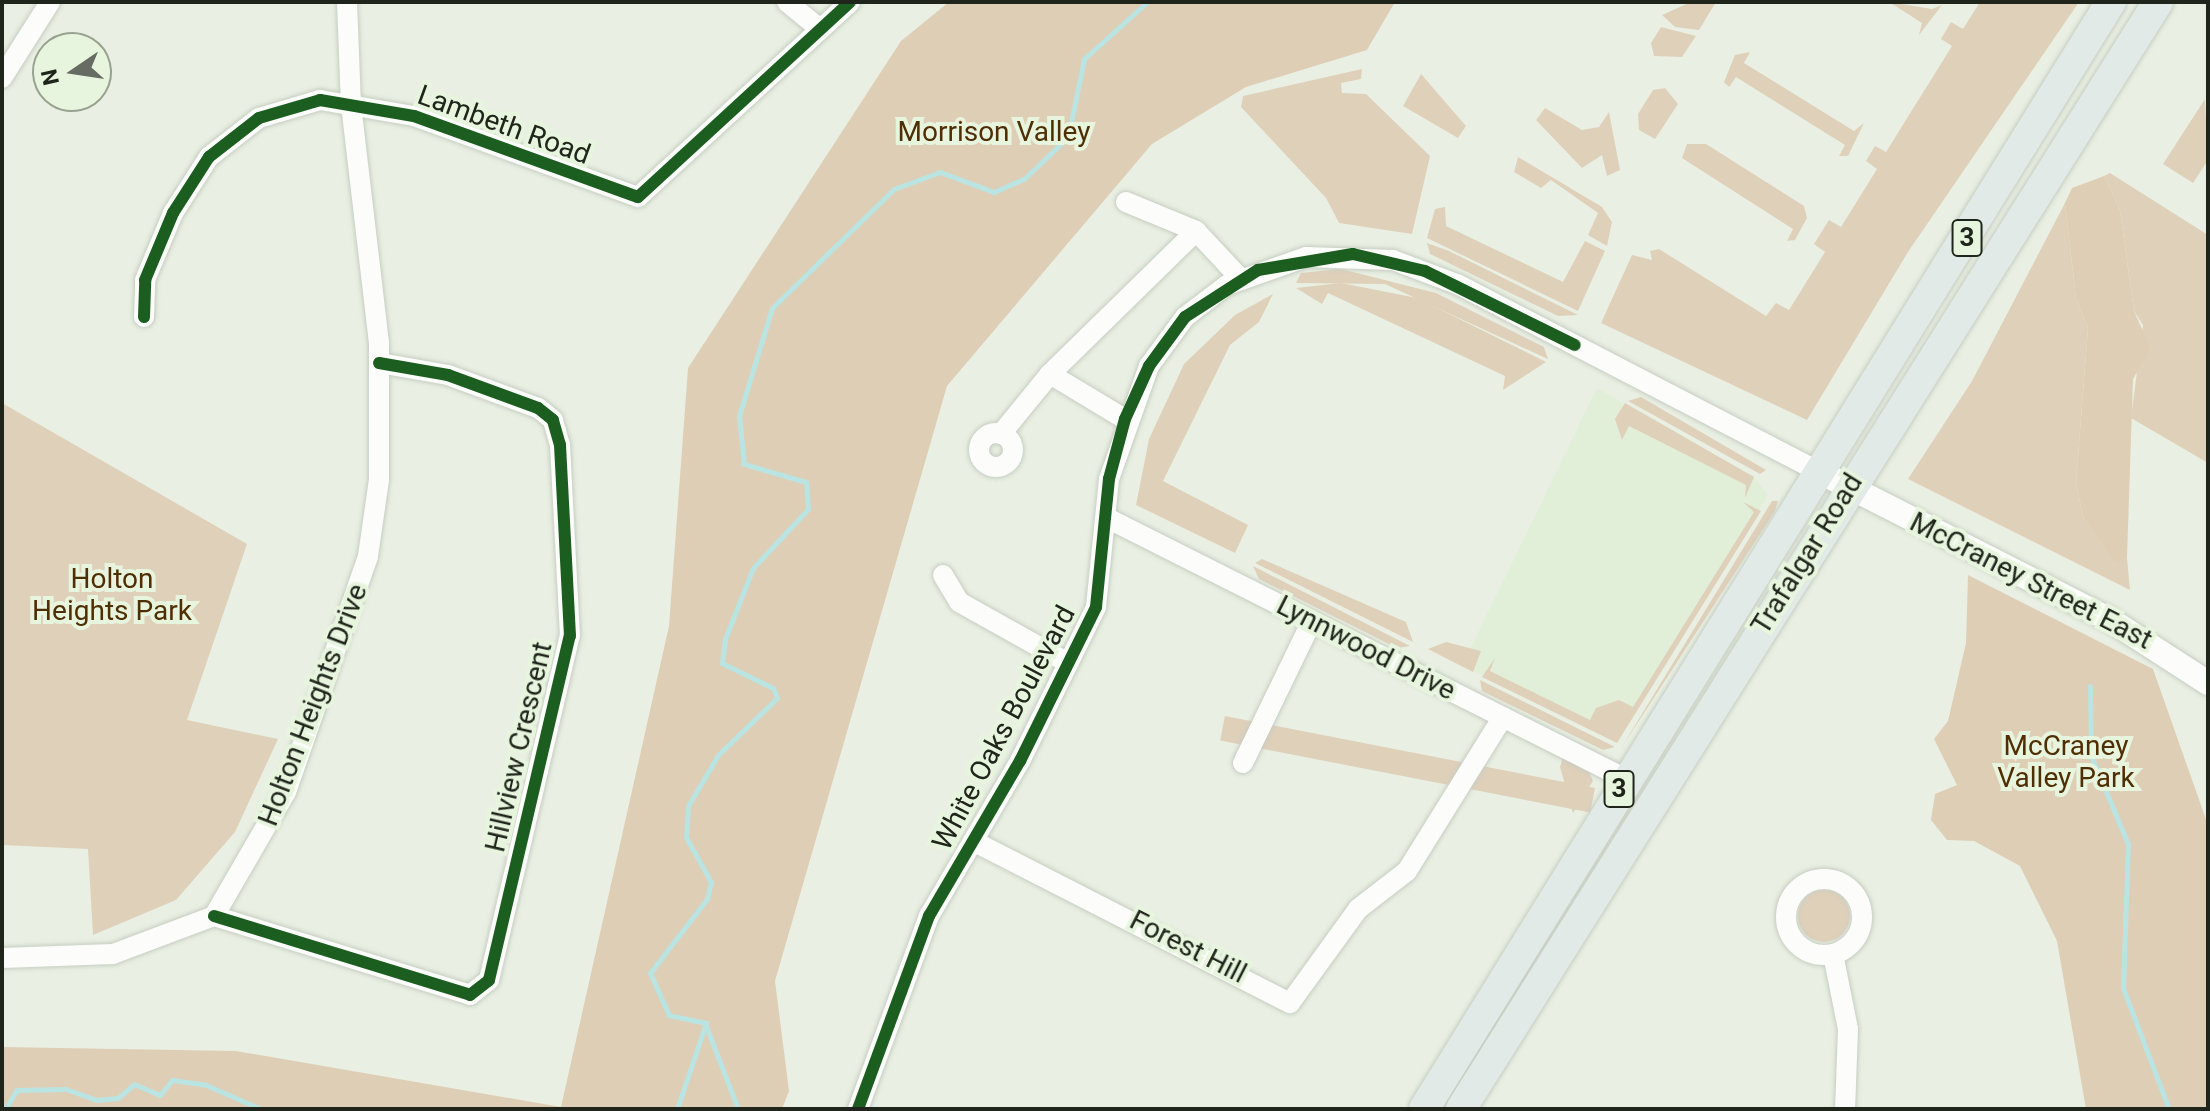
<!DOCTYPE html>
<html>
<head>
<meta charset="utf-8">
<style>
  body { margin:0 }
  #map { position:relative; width:2210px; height:1111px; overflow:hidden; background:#e9f0e3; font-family:Roboto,sans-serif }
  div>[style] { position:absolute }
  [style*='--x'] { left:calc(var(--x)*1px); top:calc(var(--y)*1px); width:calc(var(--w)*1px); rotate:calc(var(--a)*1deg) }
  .built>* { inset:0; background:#e1eed8 }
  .green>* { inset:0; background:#dfd0ba; transform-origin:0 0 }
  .round { border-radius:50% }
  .forest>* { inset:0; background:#dfceb6 }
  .stream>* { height:5px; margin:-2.5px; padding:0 2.5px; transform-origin:2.5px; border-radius:2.5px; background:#b9e4e2 }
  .roads { filter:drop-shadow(0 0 2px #c7cdc2) drop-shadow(0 0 2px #c7cdc2) }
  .minor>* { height:20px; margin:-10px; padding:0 10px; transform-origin:10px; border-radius:10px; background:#fcfdfb }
  .minor>.ring { margin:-10px; padding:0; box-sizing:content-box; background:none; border:20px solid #fcfdfb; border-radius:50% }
  .tertiary>* { height:24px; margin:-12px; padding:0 12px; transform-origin:12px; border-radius:12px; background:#fcfdfb }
  .primary>* { height:30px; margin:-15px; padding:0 15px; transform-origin:15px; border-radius:15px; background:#e1eae6 }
  .cycleway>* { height:12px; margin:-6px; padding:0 6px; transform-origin:6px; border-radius:6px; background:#1b5e20 }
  span { translate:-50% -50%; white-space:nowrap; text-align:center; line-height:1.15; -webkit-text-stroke:8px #e8f5de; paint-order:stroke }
  .shield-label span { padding:2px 6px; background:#e8f5de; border:2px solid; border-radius:6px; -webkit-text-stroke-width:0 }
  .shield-label { font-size:26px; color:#20251c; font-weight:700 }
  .street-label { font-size:28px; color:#20251c }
  .park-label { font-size:28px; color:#502e04 }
  .frame { position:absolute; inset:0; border:4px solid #20251c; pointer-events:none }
  .north { position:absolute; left:32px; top:32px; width:80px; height:80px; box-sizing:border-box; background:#e8f5de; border:2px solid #98a290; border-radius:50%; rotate:257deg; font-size:22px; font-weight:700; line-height:32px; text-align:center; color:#20251c }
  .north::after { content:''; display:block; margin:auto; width:28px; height:36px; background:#666c62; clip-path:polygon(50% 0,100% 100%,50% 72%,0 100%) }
</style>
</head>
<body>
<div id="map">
  <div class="built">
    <div style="clip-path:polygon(1597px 388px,1754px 477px,1768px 495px,1617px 743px,1462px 666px)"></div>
  </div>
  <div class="green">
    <div style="clip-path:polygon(1691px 2px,1716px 2px,1699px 30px,1675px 27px,1662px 15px)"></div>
    <div style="clip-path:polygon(1889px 2px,1932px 9px,1942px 5px,1919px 35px,1922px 23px)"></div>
    <div style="clip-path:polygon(1980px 2px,2079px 2px,1908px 252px,1807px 420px,1601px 323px,1632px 255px,1652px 260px,1650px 251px,1659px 249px,1766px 316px,1776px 303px,1789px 310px,1825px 252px,1814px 244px,1829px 220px,1841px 227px,1877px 169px,1866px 161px,1875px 146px,1886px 152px,1952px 46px,1941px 39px,1951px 22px,1963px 29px)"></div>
    <div style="clip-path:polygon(1661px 27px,1696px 36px,1682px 57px,1654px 56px,1651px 43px)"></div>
    <div style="clip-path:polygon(1750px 52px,1744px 63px,1854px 131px,1864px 123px,1848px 156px,1839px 156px,1845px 145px,1736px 77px,1729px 87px,1724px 82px,1735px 55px)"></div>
    <div style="clip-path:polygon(1362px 69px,1361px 79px,1341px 83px,1342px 93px,1366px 94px,1430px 156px,1412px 234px,1339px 223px,1326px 198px,1241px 107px,1243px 96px)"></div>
    <div style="clip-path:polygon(1421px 74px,1466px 126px,1458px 138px,1403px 106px)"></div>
    <div style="clip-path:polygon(1665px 88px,1678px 104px,1655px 139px,1639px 130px,1638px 114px,1653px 90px)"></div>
    <div style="clip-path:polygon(2205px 99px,2208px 160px,2193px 183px,2163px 164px)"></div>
    <div style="clip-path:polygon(1545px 108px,1582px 130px,1599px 127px,1609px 112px,1620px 170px,1607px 176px,1602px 155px,1582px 168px,1536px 120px)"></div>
    <div style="clip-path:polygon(1687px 144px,1706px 144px,1804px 206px,1807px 218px,1795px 240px,1787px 241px,1793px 229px,1682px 158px)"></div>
    <div style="clip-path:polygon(1518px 157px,1602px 207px,1612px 222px,1607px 246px,1588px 235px,1598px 213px,1551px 180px,1541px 188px,1514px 172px)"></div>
    <div style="clip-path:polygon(2110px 173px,2208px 235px,2208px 463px,2131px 418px,2143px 325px,2134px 311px,2120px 210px,2104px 176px)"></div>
    <div style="clip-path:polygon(2065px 203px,2076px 298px,2088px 328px,2076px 482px,2083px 517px,2116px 562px,2127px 558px,2130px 590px,1908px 479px,1972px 381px)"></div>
    <div style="clip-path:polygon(1445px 207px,1446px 226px,1563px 282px,1585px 241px,1605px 251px,1578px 311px,1427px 238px,1435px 209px)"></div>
    <div style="clip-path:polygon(1427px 243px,1449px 251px,1578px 315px,1558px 316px,1430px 254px)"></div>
    <div style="clip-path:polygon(1341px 269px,1436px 293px,1544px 347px,1548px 359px,1385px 284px,1296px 283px,1301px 273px)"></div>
    <div style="clip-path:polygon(1341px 283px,1417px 298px,1546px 362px,1503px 390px,1505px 376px,1328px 293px,1322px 304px,1296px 288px)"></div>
    <div style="clip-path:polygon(1273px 294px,1259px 322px,1230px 345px,1163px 481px,1248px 525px,1235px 553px,1136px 505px,1149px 439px,1184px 364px,1235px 315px)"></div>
    <div style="clip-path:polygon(1641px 397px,1766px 470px,1760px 474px,1628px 401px)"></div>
    <div style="clip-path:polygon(2px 403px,247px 544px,187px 720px,278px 739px,235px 832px,176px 900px,93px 935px,88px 849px,2px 845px)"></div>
    <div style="clip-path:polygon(1625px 403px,1754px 477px,1745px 498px,1746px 485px,1629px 426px,1622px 440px,1615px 419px)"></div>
    <div style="clip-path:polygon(1772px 501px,1778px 501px,1775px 511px,1620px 750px)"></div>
    <div style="clip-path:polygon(1743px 502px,1761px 511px,1617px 743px,1482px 677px,1495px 658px,1490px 671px,1590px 720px,1596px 708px,1619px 700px,1633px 707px,1754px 512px)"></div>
    <div style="clip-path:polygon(1262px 559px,1406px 622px,1413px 642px,1255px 563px)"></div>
    <div style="clip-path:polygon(1253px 566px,1410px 646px,1397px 648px,1259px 579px)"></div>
    <div style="clip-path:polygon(1446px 642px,1481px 651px,1473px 672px,1428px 649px)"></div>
    <div style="clip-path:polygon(1480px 680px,1615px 747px,1603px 750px,1482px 691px)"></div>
    <div style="clip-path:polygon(1564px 754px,1587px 767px,1593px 781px,1573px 813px,1560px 767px)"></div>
    <div style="left:1595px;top:788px;width:25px;height:377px;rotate:101deg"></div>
    <div class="round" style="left:1798px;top:890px;width:52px;height:52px"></div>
  </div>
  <div class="forest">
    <div style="clip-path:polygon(949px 2px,1395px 2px,1367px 50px,1246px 87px,1152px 144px,947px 386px,775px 981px,789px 1091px,782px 1109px,2px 1109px,2px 1047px,236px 1051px,561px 1107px,669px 626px,688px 368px,901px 41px)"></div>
    <div style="clip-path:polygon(2104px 176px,2120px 210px,2134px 311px,2151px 349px,2133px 379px,2127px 558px,2116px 563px,2083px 517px,2076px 482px,2088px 328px,2076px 298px,2065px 203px,2072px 188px)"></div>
    <div style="clip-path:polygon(1968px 575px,2153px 669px,2208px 825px,2208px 1109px,2086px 1109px,2057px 941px,2020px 866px,1974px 841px,1947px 840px,1931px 820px,1935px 794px,1957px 785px,1934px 739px,1948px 721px,1966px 643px)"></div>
  </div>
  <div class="stream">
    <div style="--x:2090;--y:686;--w:70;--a:89.2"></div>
    <div style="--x:2091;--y:756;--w:95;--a:67.2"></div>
    <div style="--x:2128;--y:844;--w:144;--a:92"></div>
    <div style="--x:2123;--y:988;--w:129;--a:69.2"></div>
    <div style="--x:706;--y:1026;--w:89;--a:68.9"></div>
    <div style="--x:5;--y:1109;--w:22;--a:-58"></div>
    <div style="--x:17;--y:1090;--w:49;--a:-1.2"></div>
    <div style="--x:66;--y:1089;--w:32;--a:20"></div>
    <div style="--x:96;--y:1100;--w:22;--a:-5"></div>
    <div style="--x:118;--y:1098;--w:21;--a:-41"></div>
    <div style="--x:134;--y:1084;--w:28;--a:23"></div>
    <div style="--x:160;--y:1095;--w:19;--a:-51"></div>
    <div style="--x:172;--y:1080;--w:34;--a:8"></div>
    <div style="--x:206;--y:1085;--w:60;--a:23.6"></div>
    <div style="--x:677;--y:1109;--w:91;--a:-71.4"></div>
    <div style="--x:706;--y:1023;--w:38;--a:-168"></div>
    <div style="--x:669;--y:1015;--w:46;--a:-114.3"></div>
    <div style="--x:650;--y:973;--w:93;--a:-52.4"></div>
    <div style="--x:707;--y:899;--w:17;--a:-77"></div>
    <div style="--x:711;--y:882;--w:51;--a:-119.1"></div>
    <div style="--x:686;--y:837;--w:31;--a:-86"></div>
    <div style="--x:688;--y:806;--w:59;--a:-59.5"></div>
    <div style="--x:718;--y:755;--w:82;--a:-44"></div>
    <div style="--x:777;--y:698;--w:11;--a:-112"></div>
    <div style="--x:773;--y:688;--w:57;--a:-153.9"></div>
    <div style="--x:722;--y:663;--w:24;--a:-83"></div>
    <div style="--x:725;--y:639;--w:76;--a:-68.5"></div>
    <div style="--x:753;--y:568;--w:81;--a:-47"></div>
    <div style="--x:808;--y:509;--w:27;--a:-94"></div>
    <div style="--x:806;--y:482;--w:65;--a:-163.8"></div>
    <div style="--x:744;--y:464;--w:48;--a:-95.9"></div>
    <div style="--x:739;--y:416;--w:113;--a:-73"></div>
    <div style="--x:772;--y:308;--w:170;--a:-44.3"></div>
    <div style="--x:894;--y:189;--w:49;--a:-20.3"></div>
    <div style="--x:940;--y:172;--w:58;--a:20.3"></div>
    <div style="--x:994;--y:192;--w:34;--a:-24"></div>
    <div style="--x:1025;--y:178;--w:59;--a:-43.6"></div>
    <div style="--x:1068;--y:137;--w:80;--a:-78.4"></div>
    <div style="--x:1084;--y:59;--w:85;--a:-42.1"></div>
  </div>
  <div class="roads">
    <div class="minor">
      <div style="--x:787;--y:2;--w:43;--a:39.3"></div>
      <div style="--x:2;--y:78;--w:90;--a:-57.7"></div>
      <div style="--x:1126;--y:202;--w:76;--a:22.5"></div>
      <div style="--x:1196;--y:231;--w:64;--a:46.9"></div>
      <div style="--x:144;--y:317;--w:37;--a:-88"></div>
      <div style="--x:145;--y:280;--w:73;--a:-67.3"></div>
      <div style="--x:173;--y:213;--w:67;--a:-57.3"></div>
      <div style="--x:209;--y:157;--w:63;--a:-38"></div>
      <div style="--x:259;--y:118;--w:64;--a:-16.4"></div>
      <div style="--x:320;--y:100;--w:95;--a:9.7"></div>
      <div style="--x:414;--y:116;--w:238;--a:19.9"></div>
      <div style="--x:638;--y:197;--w:288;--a:-42.6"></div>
      <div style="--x:1050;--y:374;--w:87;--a:31"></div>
      <div class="ring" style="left:979px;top:433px;width:14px;height:14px"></div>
      <div style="--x:1001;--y:434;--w:77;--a:-50.8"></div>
      <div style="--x:1050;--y:374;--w:204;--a:-44.4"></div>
      <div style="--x:1107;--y:518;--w:581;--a:26.7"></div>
      <div style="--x:943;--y:575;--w:31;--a:59"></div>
      <div style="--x:959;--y:602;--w:125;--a:29.2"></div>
      <div style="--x:1243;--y:763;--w:158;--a:-64.1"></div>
      <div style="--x:973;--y:841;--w:356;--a:27.1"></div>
      <div style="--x:1290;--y:1003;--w:116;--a:-54.1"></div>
      <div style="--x:1358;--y:909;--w:62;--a:-37.8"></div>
      <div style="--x:1407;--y:871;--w:181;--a:-58.1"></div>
      <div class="ring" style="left:1786px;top:879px;width:56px;height:56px"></div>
      <div style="--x:214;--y:916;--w:268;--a:17.1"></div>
      <div style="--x:470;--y:995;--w:24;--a:-38"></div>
      <div style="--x:489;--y:980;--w:353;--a:-76.8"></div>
      <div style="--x:570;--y:636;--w:191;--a:-93"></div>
      <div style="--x:560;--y:445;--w:26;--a:-106"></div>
      <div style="--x:553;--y:420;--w:19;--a:-141"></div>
      <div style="--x:538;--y:408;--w:96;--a:-159.9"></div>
      <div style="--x:448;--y:375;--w:70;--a:-170.1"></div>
      <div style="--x:214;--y:916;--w:143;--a:-59.9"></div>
      <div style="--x:286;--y:792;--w:250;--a:-70.8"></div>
      <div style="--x:368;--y:556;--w:77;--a:-81.8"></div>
      <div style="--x:379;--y:480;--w:137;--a:-90"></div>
      <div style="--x:379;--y:343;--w:239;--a:-96.7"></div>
      <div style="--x:351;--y:106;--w:104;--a:-92.2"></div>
      <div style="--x:1833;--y:954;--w:76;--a:78.7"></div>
      <div style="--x:1848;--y:1029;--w:80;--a:92.1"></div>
      <div style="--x:2;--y:958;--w:111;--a:-2.1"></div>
      <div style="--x:113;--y:954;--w:108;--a:-20.6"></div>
      <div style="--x:858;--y:1109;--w:206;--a:-69.8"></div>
      <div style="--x:929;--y:916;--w:180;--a:-59.6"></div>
      <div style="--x:1020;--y:761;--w:172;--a:-63.7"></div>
      <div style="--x:1096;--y:607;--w:129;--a:-84.2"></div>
      <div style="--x:1109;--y:479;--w:120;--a:-70.5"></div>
      <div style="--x:1149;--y:366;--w:61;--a:-53.7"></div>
      <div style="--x:1185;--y:317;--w:53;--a:-37.3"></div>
      <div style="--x:1227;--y:285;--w:84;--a:-19.5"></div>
      <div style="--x:1306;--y:257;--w:87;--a:2"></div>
      <div style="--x:1393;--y:260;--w:71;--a:20.7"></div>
      <div style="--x:1459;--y:285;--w:404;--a:27.4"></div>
    </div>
    <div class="tertiary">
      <div style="--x:1818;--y:471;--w:326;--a:27"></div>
      <div style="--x:2109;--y:619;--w:118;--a:32.9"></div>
    </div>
    <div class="primary">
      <div style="--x:1424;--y:1109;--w:1303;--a:-58.18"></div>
      <div style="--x:1461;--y:1109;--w:1308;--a:-57.8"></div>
    </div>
  </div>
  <div class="cycleway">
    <div style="--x:144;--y:317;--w:37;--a:-88"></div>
    <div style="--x:145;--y:280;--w:73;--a:-67.3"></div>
    <div style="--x:173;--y:213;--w:67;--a:-57.3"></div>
    <div style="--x:209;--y:157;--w:63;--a:-38"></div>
    <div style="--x:259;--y:118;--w:64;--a:-16.4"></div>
    <div style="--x:320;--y:100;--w:95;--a:9.7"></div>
    <div style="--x:414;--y:116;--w:238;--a:19.9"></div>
    <div style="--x:638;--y:197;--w:288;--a:-42.6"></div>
    <div style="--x:214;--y:916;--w:268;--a:17.1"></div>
    <div style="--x:470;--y:995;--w:24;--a:-38"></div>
    <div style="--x:489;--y:980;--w:353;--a:-76.8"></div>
    <div style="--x:570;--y:636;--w:191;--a:-93"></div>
    <div style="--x:560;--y:445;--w:26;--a:-106"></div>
    <div style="--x:553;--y:420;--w:19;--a:-141"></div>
    <div style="--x:538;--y:408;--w:96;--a:-159.9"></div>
    <div style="--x:448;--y:375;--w:70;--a:-170.1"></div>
    <div style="--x:858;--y:1109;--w:206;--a:-69.8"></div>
    <div style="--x:929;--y:916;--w:180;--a:-59.6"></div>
    <div style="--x:1020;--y:761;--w:172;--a:-63.7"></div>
    <div style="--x:1096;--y:607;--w:129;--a:-84.2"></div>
    <div style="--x:1109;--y:479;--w:62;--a:-75.1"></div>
    <div style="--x:1125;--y:419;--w:58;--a:-65.6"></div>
    <div style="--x:1149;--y:366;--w:61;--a:-53.7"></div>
    <div style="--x:1185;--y:317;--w:87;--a:-32.8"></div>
    <div style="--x:1258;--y:270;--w:96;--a:-9.6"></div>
    <div style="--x:1353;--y:254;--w:74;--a:13.3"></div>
    <div style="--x:1425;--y:271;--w:167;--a:26.3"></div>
  </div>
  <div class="shield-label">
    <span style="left:1967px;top:238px">3</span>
    <span style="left:1619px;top:789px">3</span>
  </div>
  <div class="street-label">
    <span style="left:504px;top:125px;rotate:20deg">Lambeth Road</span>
    <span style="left:1807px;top:554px;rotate:-58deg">Trafalgar Road</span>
    <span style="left:2031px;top:581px;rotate:27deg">McCraney Street East</span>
    <span style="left:1366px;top:648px;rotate:27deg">Lynnwood Drive</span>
    <span style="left:313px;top:705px;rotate:-69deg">Holton Heights Drive</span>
    <span style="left:1004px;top:728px;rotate:-62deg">White Oaks Boulevard</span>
    <span style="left:519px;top:747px;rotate:-77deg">Hillview Crescent</span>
    <span style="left:1188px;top:947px;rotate:27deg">Forest Hill</span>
  </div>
  <div class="park-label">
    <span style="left:994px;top:132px">Morrison Valley</span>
    <span style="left:112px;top:595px">Holton<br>Heights Park</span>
    <span style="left:2066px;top:762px">McCraney<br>Valley Park</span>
  </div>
  <div class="frame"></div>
  <div class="north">N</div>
</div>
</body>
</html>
